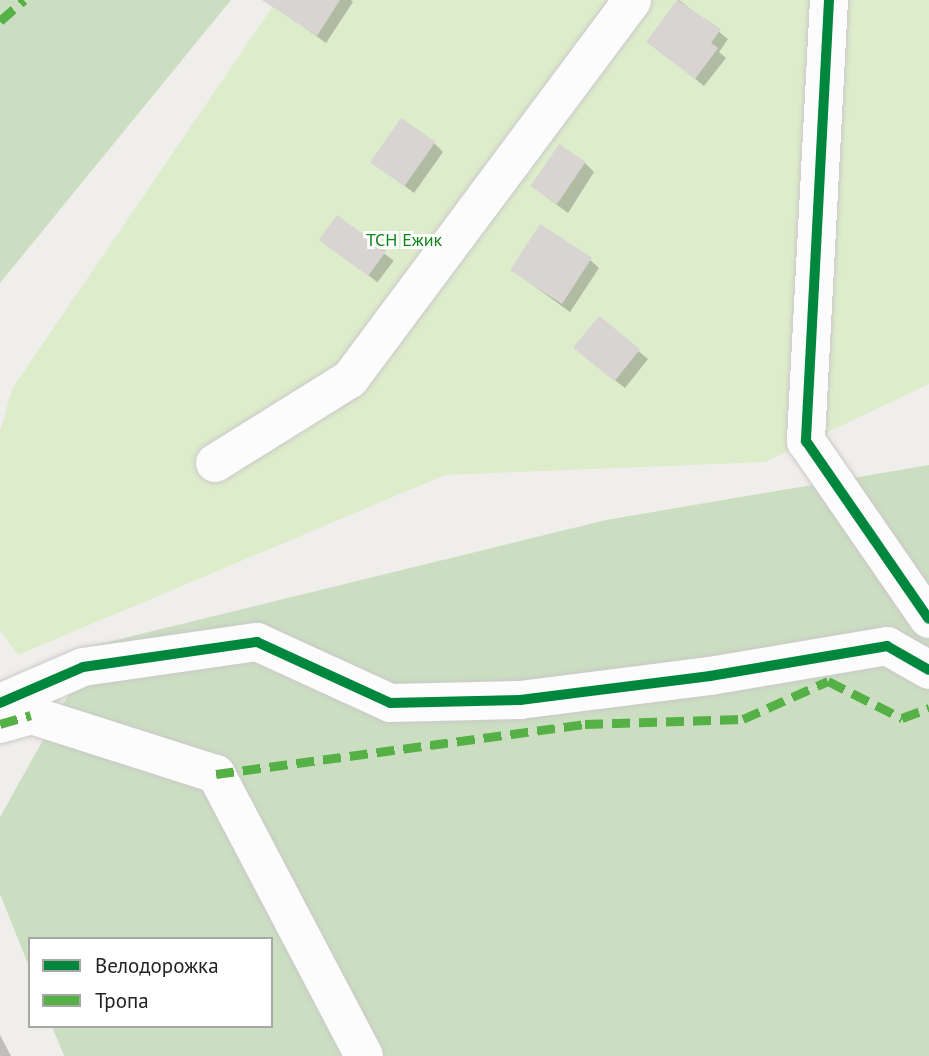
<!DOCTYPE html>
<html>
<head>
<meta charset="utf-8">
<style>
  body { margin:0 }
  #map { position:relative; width:929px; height:1056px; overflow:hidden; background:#f0eeeb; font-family:"PT Sans",sans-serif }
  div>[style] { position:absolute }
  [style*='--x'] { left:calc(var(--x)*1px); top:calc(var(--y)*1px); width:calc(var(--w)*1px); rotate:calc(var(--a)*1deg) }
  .grass>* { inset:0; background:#ddeccb }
  .forest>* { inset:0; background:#cbdec1 }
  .shadow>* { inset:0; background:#0003; transform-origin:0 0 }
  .building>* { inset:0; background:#d7d4d2; transform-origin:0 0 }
  .roads { filter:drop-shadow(0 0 2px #c9c8c7) drop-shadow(0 0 2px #c9c8c7) }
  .street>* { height:38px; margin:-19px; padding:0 19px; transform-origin:19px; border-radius:19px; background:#fdfcfc }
  .quiet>* { height:9px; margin-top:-4.5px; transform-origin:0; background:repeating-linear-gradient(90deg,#55b145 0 18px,transparent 0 27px) }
  .cycleway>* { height:10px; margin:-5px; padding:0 5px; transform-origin:5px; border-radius:5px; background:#00873e }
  span { translate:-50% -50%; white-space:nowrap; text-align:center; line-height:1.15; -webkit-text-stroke:6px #fff; paint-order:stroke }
  .park-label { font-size:18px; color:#0c8416 }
  .legend { position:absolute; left:28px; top:937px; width:245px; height:91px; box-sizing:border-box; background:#fff; border:2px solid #a7a7a7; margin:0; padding:9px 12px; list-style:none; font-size:21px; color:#222 }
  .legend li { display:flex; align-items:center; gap:14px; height:35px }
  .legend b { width:35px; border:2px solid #a7a7a7 }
</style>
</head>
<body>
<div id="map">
  <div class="grass">
    <div style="clip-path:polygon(277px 0,929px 0,929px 384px,765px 462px,445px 475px,18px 655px,0 630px,0 431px,12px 389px)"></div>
  </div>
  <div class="forest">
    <div style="clip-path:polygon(0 0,231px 0,0 283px)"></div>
    <div style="clip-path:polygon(929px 465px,929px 1056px,64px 1056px,52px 1026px,271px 1026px,271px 939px,30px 939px,30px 969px,0 894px,0 817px,96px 645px,606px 520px)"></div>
  </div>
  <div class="shadow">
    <div style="clip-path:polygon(289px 0,351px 0,353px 2px,326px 43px,281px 11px)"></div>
    <div style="clip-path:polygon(679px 0,728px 39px,719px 52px,726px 58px,704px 86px,648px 41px)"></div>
    <div style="clip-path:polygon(434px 143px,443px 152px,414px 193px,373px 162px)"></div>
    <div style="clip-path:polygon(585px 163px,594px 172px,568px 213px,533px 187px)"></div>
    <div style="left:337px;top:218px;width:71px;height:27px;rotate:37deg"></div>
    <div style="clip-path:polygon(590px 260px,599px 268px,570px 312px,512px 270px)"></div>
    <div style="clip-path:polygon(599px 319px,648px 359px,625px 388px,585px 357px)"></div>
    <div style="clip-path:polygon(0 1035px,11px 1056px,0 1056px)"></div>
  </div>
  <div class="building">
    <div style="clip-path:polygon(262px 0,340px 0,317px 36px)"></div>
    <div style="clip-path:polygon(677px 0,721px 29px,711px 43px,718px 48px,695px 79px,646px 42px)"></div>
    <div style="left:401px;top:118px;width:42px;height:54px;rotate:35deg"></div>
    <div style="left:559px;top:144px;width:32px;height:51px;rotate:34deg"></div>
    <div style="left:337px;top:215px;width:61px;height:31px;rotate:36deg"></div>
    <div style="left:540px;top:224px;width:62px;height:55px;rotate:33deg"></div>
    <div style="left:599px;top:316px;width:53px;height:41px;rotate:39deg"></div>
  </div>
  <div class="roads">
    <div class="street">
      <div style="--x:829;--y:0;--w:442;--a:93"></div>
      <div style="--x:806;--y:441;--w:216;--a:55.4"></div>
      <div style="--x:215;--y:463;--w:159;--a:-31.9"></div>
      <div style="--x:350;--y:379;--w:472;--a:-53.3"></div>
      <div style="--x:0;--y:703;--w:90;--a:-23.4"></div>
      <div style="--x:83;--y:667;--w:176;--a:-8.2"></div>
      <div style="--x:257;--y:642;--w:146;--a:24.6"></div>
      <div style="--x:390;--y:703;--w:130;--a:-1.3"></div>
      <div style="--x:520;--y:700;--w:192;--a:-7.2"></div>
      <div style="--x:710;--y:676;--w:180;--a:-9.6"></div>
      <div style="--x:887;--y:646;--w:48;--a:29.7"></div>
      <div style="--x:0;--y:724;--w:32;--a:-16"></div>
      <div style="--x:31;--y:715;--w:194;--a:17.7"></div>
      <div style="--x:216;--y:774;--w:318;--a:62.3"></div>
    </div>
  </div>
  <div class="quiet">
    <div style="--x:0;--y:21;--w:32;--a:-41"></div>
    <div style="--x:0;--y:724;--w:32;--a:-16"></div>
    <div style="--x:216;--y:774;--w:372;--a:-7.7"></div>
    <div style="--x:585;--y:724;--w:158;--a:-1.8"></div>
    <div style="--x:743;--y:719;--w:93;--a:-24.1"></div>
    <div style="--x:828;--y:681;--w:83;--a:26.6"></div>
    <div style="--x:902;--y:718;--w:29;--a:-20"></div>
  </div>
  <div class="cycleway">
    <div style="--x:829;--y:0;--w:442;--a:93"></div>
    <div style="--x:806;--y:441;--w:216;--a:55.4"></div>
    <div style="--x:0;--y:703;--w:90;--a:-23.4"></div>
    <div style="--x:83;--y:667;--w:176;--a:-8.2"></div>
    <div style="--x:257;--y:642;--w:146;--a:24.6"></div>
    <div style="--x:390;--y:703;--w:130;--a:-1.3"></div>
    <div style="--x:520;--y:700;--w:192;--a:-7.2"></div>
    <div style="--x:710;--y:676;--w:180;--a:-9.6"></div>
    <div style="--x:887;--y:646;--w:48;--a:29.7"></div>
  </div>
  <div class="park-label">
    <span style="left:404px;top:240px">ТСН Ежик</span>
  </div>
  <ul class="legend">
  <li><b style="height:9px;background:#00873e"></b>Велодорожка</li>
  <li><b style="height:9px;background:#55b145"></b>Тропа</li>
  </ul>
</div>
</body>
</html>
